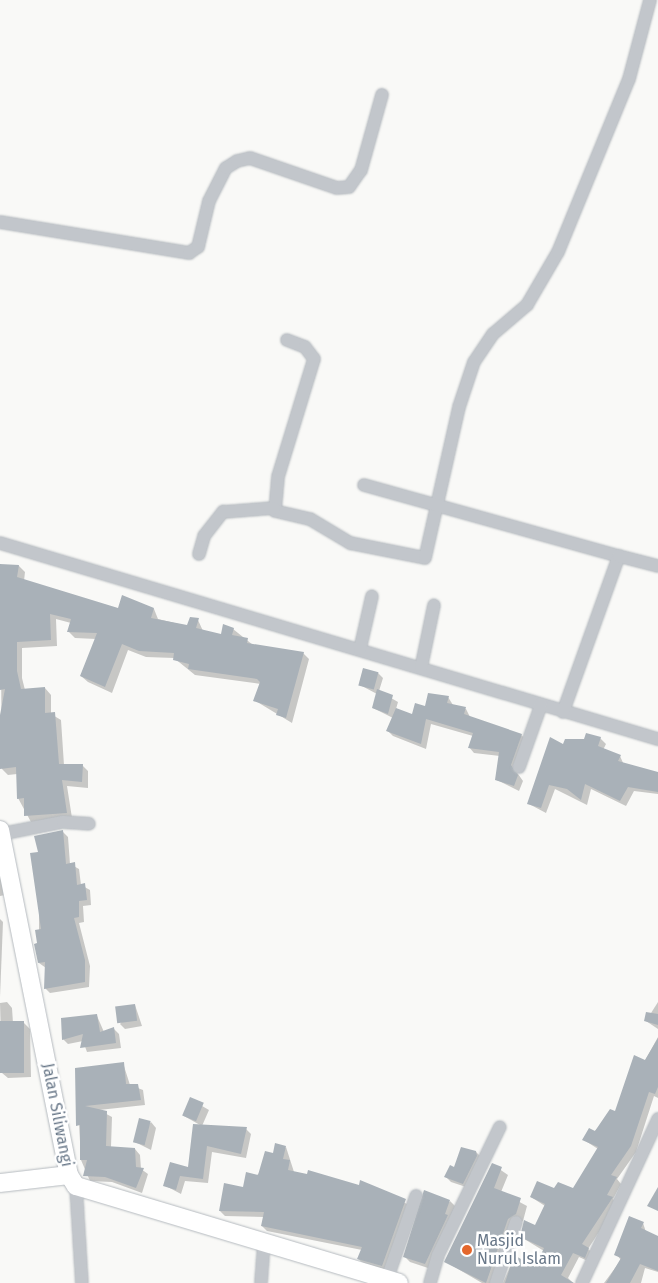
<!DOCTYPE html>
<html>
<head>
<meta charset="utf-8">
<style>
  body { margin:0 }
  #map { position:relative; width:658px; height:1283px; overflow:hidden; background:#f9f9f7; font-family:"Fira Sans",sans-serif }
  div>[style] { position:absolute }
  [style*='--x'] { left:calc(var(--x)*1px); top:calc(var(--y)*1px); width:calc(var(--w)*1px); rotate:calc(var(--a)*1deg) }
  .shadow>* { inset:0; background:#0003 }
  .building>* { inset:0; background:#a9b1b8; transform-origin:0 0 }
  .roads { filter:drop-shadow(0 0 1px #b5babf) drop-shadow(0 0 1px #b5babf) }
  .street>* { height:12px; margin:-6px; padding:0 6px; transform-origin:6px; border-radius:6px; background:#c2c6cb }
  .secondary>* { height:18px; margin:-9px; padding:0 9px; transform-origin:9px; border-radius:9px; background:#fff }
  .dots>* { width:14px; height:14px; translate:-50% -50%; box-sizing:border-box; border:2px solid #fff; border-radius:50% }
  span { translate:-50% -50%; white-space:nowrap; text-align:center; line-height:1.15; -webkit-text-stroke:5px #fff; paint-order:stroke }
  .street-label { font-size:16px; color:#687788 }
  .poi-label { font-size:16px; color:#687788 }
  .left { translate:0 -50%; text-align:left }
</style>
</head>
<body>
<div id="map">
  <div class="shadow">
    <div style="clip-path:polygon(0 566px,19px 566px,25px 572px,24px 581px,119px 609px,154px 609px,158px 619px,187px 626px,198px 620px,203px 631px,221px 635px,233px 629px,253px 645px,303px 653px,309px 659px,292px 723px,254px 700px,261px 684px,195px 675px,174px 658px,146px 657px,128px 650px,112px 693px,88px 682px,81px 676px,96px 639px,75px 638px,69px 632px,71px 623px,56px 619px,57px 646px,22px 648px,22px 678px,25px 690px,45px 688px,51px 695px,51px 714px,61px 720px,64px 765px,82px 765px,88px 771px,88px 788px,67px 786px,72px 818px,31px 822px,18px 798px,17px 774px,8px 775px,2px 769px)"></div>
    <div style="clip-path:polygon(378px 673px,383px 678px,379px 691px,398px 702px,396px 709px,412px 715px,448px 697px,453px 705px,466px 709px,470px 717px,521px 735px,527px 740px,516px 771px,523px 781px,519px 791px,497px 780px,500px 756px,474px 753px,469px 747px,473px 736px,431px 724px,426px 749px,393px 736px,388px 731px,393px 718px,373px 708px,377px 694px,360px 685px)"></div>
    <div style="clip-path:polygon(600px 738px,606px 744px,603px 750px,620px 756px,624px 765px,658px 773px,658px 794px,634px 791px,626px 806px,591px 789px,587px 805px,555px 789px,546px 813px,529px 804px,564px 745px)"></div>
    <div style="clip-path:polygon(63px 832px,68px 837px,70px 864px,79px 869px,81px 885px,90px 890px,91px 905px,83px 906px,84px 922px,79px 923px,90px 966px,89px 987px,50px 993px,45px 988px,46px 968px,39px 963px,39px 853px)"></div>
    <div style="clip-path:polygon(0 878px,3px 881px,5px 895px,0 896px)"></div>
    <div style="clip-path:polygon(0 919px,3px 922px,0 997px)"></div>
    <div style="clip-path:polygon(7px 1002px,12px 1008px,13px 1023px,24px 1023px,30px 1029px,31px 1077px,8px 1078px,2px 1073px,0 1003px)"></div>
    <div style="clip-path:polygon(658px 1002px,658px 1029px,646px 1021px)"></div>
    <div style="clip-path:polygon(135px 1005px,142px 1026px,125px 1029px,120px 1024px)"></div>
    <div style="clip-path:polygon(97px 1016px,104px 1032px,114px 1029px,119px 1034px,121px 1048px,87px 1052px,83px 1041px,68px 1044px,63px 1039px)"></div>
    <div style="clip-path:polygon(658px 1037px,658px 1098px,654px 1096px,636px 1152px,617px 1179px,621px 1184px,613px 1199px,617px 1204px,588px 1249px,594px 1254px,590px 1262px,579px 1257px,568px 1278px,573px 1283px,503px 1283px,514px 1257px,535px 1268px,544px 1251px,521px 1237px,536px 1227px,545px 1206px,531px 1197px,573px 1190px,598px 1149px,584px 1140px,616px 1113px)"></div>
    <div style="clip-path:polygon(123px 1063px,130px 1085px,143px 1090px,145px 1105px,99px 1110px,112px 1117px,111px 1147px,135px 1149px,140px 1155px,141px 1169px,148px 1174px,142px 1193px,112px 1182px,90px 1181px,81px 1160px,76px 1069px)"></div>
    <div style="clip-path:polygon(190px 1099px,209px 1110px,202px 1126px,246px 1129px,251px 1134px,246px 1158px,212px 1152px,208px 1183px,185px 1181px,181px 1194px,164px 1185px,189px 1168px,200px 1125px,184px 1116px)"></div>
    <div style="clip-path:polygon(151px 1122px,156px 1128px,151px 1150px,135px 1142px)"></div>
    <div style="clip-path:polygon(286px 1147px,294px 1172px,360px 1186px,361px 1181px,411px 1206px,387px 1270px,364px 1264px,358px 1259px,362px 1250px,267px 1231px,262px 1226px,264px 1217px,225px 1216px,220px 1211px)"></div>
    <div style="clip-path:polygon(476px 1152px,481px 1157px,469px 1188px,451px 1182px,446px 1177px)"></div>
    <div style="clip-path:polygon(492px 1164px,508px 1175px,501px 1192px,527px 1206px,523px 1221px,515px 1226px,497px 1283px,482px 1283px,446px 1262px)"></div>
    <div style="clip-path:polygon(450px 1201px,455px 1206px,431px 1269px,410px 1262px,405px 1257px)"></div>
    <div style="clip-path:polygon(643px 1223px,646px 1232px,658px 1237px,658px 1272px,645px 1268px,641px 1283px,604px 1283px,621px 1260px,616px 1254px)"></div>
  </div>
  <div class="building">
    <div style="clip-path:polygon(0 564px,19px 565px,17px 577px,118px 608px,122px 595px,154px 608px,151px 618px,187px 625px,190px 617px,199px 618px,196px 628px,221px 634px,223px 624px,234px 628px,232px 635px,248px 638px,247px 643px,304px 652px,286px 718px,276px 715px,278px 709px,253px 701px,260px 682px,257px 679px,188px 669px,189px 664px,173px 660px,174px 653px,139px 651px,122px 644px,105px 687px,80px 676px,97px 633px,67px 632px,71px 619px,50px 614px,51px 640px,17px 642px,17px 671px,21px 689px,45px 687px,45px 713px,55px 712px,59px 764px,83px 764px,82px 782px,62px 780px,67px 813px,24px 816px,24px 798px,17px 799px,16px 767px,0 769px,0 715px,5px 689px,0 690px)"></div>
    <div style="left:363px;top:668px;width:16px;height:18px;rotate:15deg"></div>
    <div style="clip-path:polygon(377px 689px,393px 695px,388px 714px,372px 708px)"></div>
    <div style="clip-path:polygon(428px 693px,449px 696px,447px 703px,466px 707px,464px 714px,522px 734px,511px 765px,518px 775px,514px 786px,495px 780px,499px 752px,468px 748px,473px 733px,426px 719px,421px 744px,386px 731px,396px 708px,412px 714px,415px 703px,425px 706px)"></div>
    <div style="clip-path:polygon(586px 733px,601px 737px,598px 746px,621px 755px,618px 761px,658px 772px,658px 792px,628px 787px,620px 801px,585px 784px,581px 800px,567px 789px,549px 785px,541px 808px,527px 804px,550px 737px,563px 744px,565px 739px,584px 739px)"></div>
    <div style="clip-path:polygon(63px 830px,66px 864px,75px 862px,77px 885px,85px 883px,87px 900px,79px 901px,79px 917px,74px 918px,85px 960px,85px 982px,44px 989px,45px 962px,38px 963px,34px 944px,37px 943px,35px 930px,41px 929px,30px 853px,38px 852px,34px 836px)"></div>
    <div style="left:135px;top:1004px;width:17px;height:20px;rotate:83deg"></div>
    <div style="clip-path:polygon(646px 1012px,658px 1014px,658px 1025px,644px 1021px)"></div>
    <div style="clip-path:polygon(97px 1014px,100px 1032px,114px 1027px,116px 1043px,80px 1048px,83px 1034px,62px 1040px,61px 1018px)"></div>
    <div style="left:0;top:1021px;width:24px;height:52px"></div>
    <div style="clip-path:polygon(658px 1038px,658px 1087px,655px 1094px,649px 1092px,631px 1146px,611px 1175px,617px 1177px,607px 1195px,613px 1197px,582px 1244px,589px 1248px,585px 1258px,573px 1253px,561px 1275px,574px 1283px,505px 1283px,514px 1255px,535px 1267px,544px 1248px,520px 1237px,524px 1220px,535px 1225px,545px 1204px,530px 1197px,537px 1181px,554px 1188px,558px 1182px,573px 1188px,598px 1147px,582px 1140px,589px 1128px,595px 1131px,610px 1109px,615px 1111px,634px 1055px,645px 1060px)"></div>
    <div style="clip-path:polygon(124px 1062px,126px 1084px,138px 1084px,141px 1100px,85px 1106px,107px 1111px,106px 1146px,135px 1148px,136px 1167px,144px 1168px,136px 1188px,105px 1177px,83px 1176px,87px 1160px,80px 1160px,80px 1125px,76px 1126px,75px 1068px)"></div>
    <div style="left:190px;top:1097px;width:15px;height:20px;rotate:23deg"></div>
    <div style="left:139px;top:1118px;width:12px;height:25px;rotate:14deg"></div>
    <div style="clip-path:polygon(193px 1124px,247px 1127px,241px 1154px,207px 1146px,203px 1179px,180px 1176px,176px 1190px,163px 1186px,170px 1162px,188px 1167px)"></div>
    <div style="clip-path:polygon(275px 1143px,286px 1146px,283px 1159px,290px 1160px,288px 1170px,307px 1174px,308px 1170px,359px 1185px,360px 1180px,406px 1199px,382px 1266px,357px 1259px,362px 1247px,261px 1226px,264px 1212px,219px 1211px,224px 1183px,243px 1187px,246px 1172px,258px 1175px,265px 1151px,273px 1153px)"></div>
    <div style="clip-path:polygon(461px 1147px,476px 1151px,477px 1156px,463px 1184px,444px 1177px,450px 1165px,454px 1167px)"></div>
    <div style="clip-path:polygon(492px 1163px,502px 1167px,494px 1188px,521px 1198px,516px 1214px,508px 1219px,486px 1283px,444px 1262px)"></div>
    <div style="clip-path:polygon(658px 1187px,658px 1211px,647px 1206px)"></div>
    <div style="clip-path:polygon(424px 1190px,450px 1200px,445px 1214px,448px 1215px,425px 1264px,403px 1257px)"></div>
    <div style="clip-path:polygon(629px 1216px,644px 1222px,641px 1228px,658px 1236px,658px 1271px,640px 1264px,630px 1283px,606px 1283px,621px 1258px,614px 1255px)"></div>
  </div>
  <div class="roads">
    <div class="street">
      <div style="--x:0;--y:222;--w:192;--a:9.3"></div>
      <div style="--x:189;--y:253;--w:11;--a:-34"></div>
      <div style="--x:198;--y:247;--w:47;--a:-76.6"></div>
      <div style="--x:209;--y:201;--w:37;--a:-63"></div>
      <div style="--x:226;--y:168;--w:13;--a:-32"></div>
      <div style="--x:237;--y:161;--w:13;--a:-13"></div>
      <div style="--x:250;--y:158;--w:92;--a:19"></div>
      <div style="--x:337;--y:188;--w:12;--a:-5"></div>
      <div style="--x:349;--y:187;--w:21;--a:-55"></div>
      <div style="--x:361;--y:170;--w:78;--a:-74.4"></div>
      <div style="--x:287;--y:340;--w:19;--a:21"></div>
      <div style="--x:305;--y:347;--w:15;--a:53"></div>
      <div style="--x:314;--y:359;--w:123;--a:107"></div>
      <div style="--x:278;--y:477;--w:34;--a:95"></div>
      <div style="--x:275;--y:511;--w:36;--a:13"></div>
      <div style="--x:310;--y:519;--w:47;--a:31"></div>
      <div style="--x:350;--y:543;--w:76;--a:11.3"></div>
      <div style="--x:425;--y:558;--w:155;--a:-77.3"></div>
      <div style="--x:459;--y:407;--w:47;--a:-71.6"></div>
      <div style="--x:474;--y:362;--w:34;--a:-56"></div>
      <div style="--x:493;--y:334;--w:45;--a:-40.5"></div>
      <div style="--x:527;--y:305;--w:61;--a:-59.7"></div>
      <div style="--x:558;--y:252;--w:187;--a:-67.7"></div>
      <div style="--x:629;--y:79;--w:82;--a:-75.1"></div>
      <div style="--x:364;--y:485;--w:265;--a:15.6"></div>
      <div style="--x:0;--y:543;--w:687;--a:16.59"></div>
      <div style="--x:199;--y:554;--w:19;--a:-74"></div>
      <div style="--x:204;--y:536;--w:31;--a:-52"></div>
      <div style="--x:223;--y:512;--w:51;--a:-4.5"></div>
      <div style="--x:360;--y:649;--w:54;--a:-77.2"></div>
      <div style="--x:421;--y:668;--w:64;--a:-78.3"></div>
      <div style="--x:563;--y:712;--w:166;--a:-70.3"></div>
      <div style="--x:619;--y:556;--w:40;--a:14.4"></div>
      <div style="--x:519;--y:767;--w:66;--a:-70.5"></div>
      <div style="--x:1;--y:834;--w:63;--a:-11"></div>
      <div style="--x:63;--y:822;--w:26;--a:4"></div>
      <div style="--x:76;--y:1186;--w:97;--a:86.5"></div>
      <div style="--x:387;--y:1279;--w:88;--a:-70.7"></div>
      <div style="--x:261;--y:1283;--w:41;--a:-85.8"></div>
      <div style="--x:430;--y:1283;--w:29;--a:-74"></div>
      <div style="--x:438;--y:1255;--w:142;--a:-64.2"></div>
      <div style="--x:496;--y:1283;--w:64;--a:-71.8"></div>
      <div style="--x:582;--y:1283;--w:181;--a:-65.1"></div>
    </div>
    <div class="secondary">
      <div style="--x:0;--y:830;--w:352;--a:78.7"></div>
      <div style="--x:69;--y:1175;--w:13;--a:58"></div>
      <div style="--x:76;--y:1186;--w:337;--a:16.7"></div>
      <div style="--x:0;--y:1183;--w:69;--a:-6.6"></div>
    </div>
  </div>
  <div class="dots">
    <div style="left:467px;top:1250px;background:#e4672c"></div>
  </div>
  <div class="street-label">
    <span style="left:57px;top:1115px;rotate:79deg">Jalan Siliwangi</span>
  </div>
  <div class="poi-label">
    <span class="left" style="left:477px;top:1250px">Masjid<br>Nurul Islam</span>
  </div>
</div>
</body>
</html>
